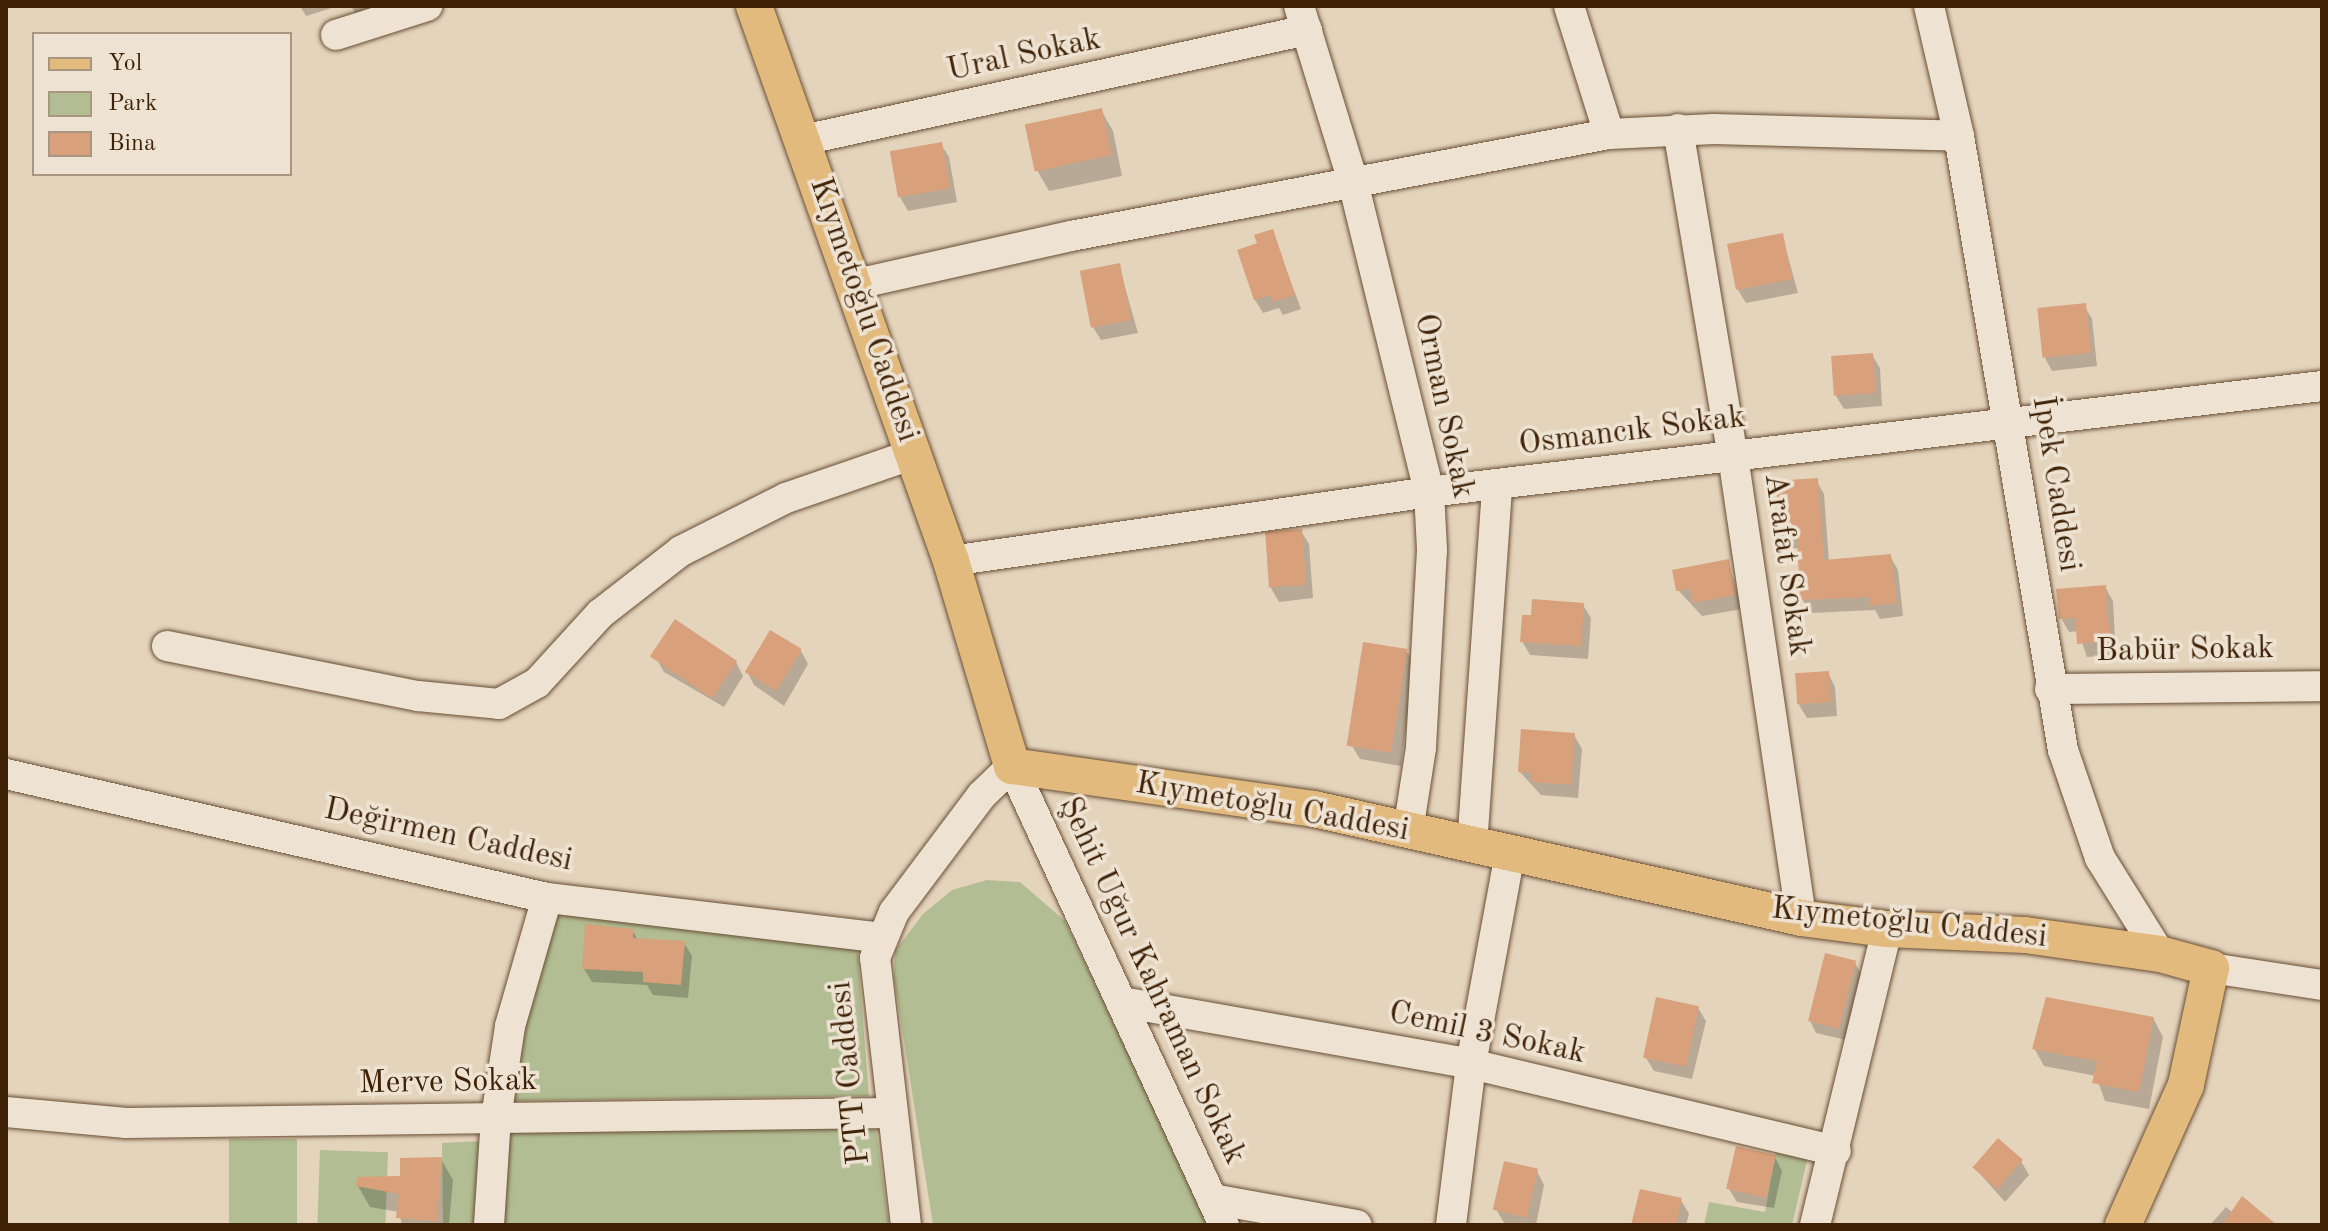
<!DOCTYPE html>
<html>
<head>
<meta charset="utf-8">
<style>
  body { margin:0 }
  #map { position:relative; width:2328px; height:1231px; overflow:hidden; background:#e5d4bc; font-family:"Old Standard TT",serif }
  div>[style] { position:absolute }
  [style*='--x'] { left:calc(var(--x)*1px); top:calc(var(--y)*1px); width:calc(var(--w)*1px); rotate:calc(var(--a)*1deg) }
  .green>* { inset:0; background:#b2bd93; transform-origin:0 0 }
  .shadow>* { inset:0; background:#0003 }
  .building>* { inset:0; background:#d9a07c; transform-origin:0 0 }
  .roads { filter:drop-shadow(0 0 2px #684e34) drop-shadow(0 0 2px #684e34) }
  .minor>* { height:30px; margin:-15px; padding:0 15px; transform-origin:15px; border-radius:15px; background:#eee3d3 }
  .major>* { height:36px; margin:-18px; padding:0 18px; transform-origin:18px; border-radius:18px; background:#e2ba7e }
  span { translate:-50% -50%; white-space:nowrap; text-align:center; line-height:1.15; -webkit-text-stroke:7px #eee3d3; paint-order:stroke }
  .street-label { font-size:32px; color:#3f2206 }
  .frame { position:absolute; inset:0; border:8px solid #3f2206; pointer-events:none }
  .legend { position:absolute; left:32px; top:32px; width:260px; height:144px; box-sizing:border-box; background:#eee3d3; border:2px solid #a89681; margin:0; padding:10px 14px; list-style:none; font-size:24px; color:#3f2206 }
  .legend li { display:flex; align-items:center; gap:16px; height:40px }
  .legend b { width:40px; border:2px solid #a89681 }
</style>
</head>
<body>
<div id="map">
  <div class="green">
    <div style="clip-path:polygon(987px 880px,1020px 882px,1065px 921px,1211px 1225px,933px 1225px,894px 977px,895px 951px,923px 914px,952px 890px)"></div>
    <div style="clip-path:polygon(554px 911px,857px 945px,869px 1096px,507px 1101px)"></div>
    <div style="clip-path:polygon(860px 1119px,876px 1131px,889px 1225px,501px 1225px,507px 1133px)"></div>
    <div style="left:229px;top:1139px;width:68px;height:86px"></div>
    <div style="clip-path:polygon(483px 1141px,476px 1225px,443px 1225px,442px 1143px)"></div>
    <div style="clip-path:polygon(1777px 1147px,1809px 1152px,1792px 1225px,1704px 1225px,1709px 1202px,1765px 1212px)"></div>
    <div style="left:320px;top:1150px;width:68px;height:73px;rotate:2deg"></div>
  </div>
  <div class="shadow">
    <div style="clip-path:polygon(300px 6px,338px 6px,306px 16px)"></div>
    <div style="clip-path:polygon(351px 6px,411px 6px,366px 31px)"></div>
    <div style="clip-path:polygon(1101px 110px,1113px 131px,1122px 176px,1049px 191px,1037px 170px)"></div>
    <div style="clip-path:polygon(941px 144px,949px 157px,957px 202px,908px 211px,900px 197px)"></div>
    <div style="clip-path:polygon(1272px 231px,1301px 309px,1283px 315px,1279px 308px,1263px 313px,1255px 300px,1259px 245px)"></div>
    <div style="clip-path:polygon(1782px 235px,1798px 293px,1746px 303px,1738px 290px)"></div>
    <div style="clip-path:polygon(1119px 266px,1138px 333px,1101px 340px,1093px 327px)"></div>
    <div style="clip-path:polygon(2084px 305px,2092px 319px,2097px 366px,2052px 371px,2045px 358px)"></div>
    <div style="clip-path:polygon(1872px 355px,1880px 368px,1882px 406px,1844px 409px,1836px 396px)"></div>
    <div style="clip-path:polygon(1816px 480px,1824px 494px,1829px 562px,1890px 556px,1898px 570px,1903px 616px,1880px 619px,1875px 610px,1810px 613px,1802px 599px,1800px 548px,1789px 549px,1782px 535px)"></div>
    <div style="clip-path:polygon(1301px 531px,1309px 544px,1313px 598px,1279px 602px,1271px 588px)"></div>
    <div style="clip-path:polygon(1728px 561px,1742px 609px,1702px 616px,1678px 590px)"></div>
    <div style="clip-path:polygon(2105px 587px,2113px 601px,2116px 655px,2087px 657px,2078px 631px,2069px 632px,2061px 618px)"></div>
    <div style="clip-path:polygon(1583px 605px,1591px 618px,1588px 659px,1530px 655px,1522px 641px)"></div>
    <div style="clip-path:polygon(1406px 650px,1414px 664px,1401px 766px,1360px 759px,1352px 746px)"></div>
    <div style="clip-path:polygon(801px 651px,808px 664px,784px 706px,754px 685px,747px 671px)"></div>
    <div style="clip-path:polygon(656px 658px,736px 662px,743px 676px,724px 707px,664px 672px)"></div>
    <div style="clip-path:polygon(1828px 673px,1835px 687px,1837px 716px,1807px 718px,1799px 705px)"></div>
    <div style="clip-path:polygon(1574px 735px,1582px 749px,1578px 798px,1541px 795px,1520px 772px)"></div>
    <div style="clip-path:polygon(632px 930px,638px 940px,684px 943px,692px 956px,688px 998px,653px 995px,647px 985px,592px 982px,584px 969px)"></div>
    <div style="clip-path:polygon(1855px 963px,1863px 977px,1846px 1040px,1816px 1033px,1809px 1019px)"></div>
    <div style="clip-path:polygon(1698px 1008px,1706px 1021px,1692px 1079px,1654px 1071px,1646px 1058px)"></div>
    <div style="clip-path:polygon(2153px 1018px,2163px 1037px,2149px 1109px,2105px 1101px,2096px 1076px,2044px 1066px,2034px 1048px)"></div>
    <div style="clip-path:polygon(1775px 1157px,1782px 1171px,1774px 1208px,1737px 1202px,1729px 1189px)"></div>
    <div style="clip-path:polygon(441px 1159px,453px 1180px,449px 1225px,402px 1225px,399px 1212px,370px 1207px,358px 1186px,402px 1178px)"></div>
    <div style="clip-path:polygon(2021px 1161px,2029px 1175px,2005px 1202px,1974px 1167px)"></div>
    <div style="clip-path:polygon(1537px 1171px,1544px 1185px,1536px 1225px,1504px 1223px,1496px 1209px)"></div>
    <div style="clip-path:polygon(1681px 1200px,1689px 1214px,1686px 1225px,1633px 1225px)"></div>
    <div style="clip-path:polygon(2226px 1207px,2233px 1213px,2273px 1225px,2210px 1225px)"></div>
  </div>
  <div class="building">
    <div style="left:1102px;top:108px;width:48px;height:79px;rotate:78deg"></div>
    <div style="left:942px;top:142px;width:47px;height:53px;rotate:80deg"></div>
    <div style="clip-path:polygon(1273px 229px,1295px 295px,1273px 302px,1271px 295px,1254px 300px,1237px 250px,1257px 243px,1254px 235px)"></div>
    <div style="left:1783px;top:233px;width:47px;height:57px;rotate:79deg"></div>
    <div style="left:1120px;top:263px;width:58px;height:41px;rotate:79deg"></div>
    <div style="left:2086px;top:303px;width:50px;height:49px;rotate:84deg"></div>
    <div style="left:1873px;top:353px;width:40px;height:42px;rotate:86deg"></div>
    <div style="clip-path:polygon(1818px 478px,1824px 560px,1891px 554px,1897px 603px,1870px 606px,1869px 597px,1800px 600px,1797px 534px,1780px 536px,1776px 481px)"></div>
    <div style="left:1302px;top:529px;width:56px;height:37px;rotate:86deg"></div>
    <div style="clip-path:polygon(1729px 559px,1735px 595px,1693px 603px,1690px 589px,1676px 591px,1672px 570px)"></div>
    <div style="clip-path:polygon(2106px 585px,2110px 641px,2077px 644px,2075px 618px,2059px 619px,2056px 589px)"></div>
    <div style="clip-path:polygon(1532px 599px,1584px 603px,1581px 646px,1520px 642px,1522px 615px,1531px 615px)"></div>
    <div style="left:675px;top:619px;width:75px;height:45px;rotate:34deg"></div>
    <div style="left:770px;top:630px;width:37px;height:49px;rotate:31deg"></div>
    <div style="left:1363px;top:642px;width:45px;height:105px;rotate:9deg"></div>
    <div style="left:1829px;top:671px;width:31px;height:34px;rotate:86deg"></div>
    <div style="clip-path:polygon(1521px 729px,1575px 733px,1571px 785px,1531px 782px,1532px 773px,1518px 772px)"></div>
    <div style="clip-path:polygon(585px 924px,633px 929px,633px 938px,685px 941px,681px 985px,643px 982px,643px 972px,582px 969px)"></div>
    <div style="left:1825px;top:953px;width:32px;height:70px;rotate:14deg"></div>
    <div style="left:1656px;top:997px;width:44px;height:62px;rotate:12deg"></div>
    <div style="clip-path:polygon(2046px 997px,2154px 1017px,2139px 1092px,2092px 1083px,2097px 1061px,2032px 1049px)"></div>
    <div style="left:1998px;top:1138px;width:33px;height:39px;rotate:41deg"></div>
    <div style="left:1736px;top:1146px;width:41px;height:44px;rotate:13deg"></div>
    <div style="clip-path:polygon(442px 1157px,437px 1221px,396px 1218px,399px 1194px,356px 1186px,357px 1177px,400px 1176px,400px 1158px)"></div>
    <div style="left:1504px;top:1161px;width:35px;height:50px;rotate:13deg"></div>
    <div style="clip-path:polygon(1640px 1189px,1682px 1198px,1676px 1225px,1631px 1225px)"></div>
    <div style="clip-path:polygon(2242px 1196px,2277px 1225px,2222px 1225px)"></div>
  </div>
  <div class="roads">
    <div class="minor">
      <div style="--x:1299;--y:6;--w:184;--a:72.9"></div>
      <div style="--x:1353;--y:182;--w:319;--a:76.2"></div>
      <div style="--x:1429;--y:492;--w:58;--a:87"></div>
      <div style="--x:1432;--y:550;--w:198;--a:93.2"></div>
      <div style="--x:1421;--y:748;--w:84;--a:98.9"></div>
      <div style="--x:1569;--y:6;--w:134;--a:72.6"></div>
      <div style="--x:1929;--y:6;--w:133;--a:77"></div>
      <div style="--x:1959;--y:136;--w:623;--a:80.39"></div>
      <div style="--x:2063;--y:750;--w:114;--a:71.1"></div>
      <div style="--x:2100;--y:858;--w:113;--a:58"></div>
      <div style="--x:336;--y:35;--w:96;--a:-17.7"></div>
      <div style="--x:1678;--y:129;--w:332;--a:80.5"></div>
      <div style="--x:1733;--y:456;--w:467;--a:81.6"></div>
      <div style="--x:803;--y:140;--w:516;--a:-12.31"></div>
      <div style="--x:856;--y:284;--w:220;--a:-12.6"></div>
      <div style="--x:1071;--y:236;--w:548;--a:-10.74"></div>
      <div style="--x:1609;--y:134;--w:105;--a:-2.7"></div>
      <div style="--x:1714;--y:129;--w:245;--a:1.6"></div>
      <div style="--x:951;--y:561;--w:483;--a:-8.2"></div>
      <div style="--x:1429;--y:492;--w:899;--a:-6.77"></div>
      <div style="--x:167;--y:646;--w:256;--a:11.3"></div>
      <div style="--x:418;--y:696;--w:81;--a:5.6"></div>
      <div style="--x:499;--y:704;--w:43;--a:-28.9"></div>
      <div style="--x:537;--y:683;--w:93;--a:-47.6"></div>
      <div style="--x:600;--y:614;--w:103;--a:-37.9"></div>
      <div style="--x:681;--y:551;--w:118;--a:-26.8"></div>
      <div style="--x:786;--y:498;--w:135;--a:-19"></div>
      <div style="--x:2050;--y:689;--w:272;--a:-0.6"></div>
      <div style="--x:6;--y:774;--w:555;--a:12.91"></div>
      <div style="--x:547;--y:898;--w:335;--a:6.8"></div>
      <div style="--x:1472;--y:846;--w:362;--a:-86"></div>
      <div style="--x:2211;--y:968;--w:112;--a:8.7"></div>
      <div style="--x:1121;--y:1002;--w:355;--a:10"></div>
      <div style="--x:1471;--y:1064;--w:375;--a:13.4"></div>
      <div style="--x:6;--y:1112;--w:121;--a:5.2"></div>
      <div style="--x:126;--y:1123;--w:765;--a:-0.75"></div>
      <div style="--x:1212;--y:1199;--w:147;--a:10.2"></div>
      <div style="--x:489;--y:1225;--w:107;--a:-86.3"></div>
      <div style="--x:496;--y:1118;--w:93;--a:-81.3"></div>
      <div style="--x:510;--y:1026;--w:133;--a:-73.9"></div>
      <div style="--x:906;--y:1225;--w:269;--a:-96.6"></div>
      <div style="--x:875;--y:958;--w:50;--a:-67.6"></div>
      <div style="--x:894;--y:912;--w:146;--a:-53.1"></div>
      <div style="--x:982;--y:795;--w:42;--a:-44"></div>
      <div style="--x:1012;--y:766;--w:506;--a:65.21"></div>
      <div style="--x:1451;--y:1225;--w:162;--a:-82.9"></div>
      <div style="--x:1471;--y:1064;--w:214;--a:-79.5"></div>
      <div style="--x:1815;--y:1225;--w:305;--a:-76.3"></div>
    </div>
    <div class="major">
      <div style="--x:754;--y:6;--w:589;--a:70.46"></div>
      <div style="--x:951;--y:561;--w:214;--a:73.4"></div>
      <div style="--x:1012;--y:766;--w:305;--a:8.1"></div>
      <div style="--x:1314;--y:809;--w:499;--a:12.6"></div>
      <div style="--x:1801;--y:918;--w:87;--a:7.3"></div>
      <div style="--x:1887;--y:929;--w:138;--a:2.5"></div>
      <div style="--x:2025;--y:935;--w:136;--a:8"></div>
      <div style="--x:2160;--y:954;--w:53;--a:15.4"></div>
      <div style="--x:2211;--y:968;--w:120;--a:102.1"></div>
      <div style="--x:2186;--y:1085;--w:154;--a:114.2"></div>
    </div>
  </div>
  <div class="street-label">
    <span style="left:1024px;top:56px;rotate:-12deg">Ural Sokak</span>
    <span style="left:863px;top:310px;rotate:71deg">Kıymetoğlu Caddesi</span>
    <span style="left:1443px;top:406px;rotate:78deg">Orman Sokak</span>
    <span style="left:1632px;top:432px;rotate:-7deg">Osmancık Sokak</span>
    <span style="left:2055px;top:484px;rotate:81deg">İpek Caddesi</span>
    <span style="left:1786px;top:565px;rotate:82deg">Arafat Sokak</span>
    <span style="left:2185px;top:651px;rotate:-1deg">Babür Sokak</span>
    <span style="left:1272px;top:808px;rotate:10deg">Kıymetoğlu Caddesi</span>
    <span style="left:448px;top:836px;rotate:12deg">Değirmen Caddesi</span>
    <span style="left:1909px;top:924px;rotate:6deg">Kıymetoğlu Caddesi</span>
    <span style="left:1151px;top:981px;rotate:65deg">Şehit Uğur Kahraman Sokak</span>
    <span style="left:1487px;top:1034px;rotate:12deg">Cemil 3 Sokak</span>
    <span style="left:851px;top:1073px;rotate:-96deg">PTT Caddesi</span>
    <span style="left:448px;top:1083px;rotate:-1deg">Merve Sokak</span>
  </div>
  <div class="frame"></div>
  <ul class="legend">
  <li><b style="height:10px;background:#e2ba7e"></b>Yol</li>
  <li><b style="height:22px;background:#b2bd93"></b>Park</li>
  <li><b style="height:22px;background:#d9a07c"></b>Bina</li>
  </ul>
</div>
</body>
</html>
